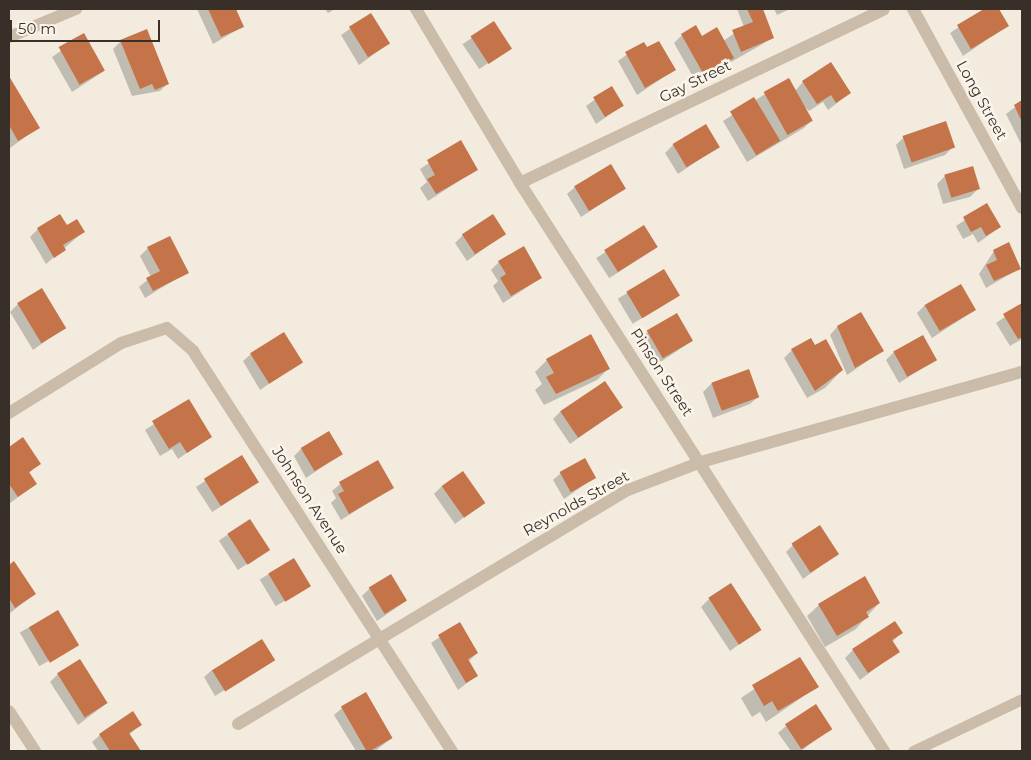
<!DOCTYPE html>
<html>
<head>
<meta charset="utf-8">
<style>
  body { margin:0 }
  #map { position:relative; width:1031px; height:760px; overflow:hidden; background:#f2ebde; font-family:Montserrat,sans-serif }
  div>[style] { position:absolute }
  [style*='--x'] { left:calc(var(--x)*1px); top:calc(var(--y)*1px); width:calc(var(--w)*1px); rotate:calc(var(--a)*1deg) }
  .shadow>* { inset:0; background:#0003; transform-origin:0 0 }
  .building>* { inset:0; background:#c57349; transform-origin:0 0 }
  .service>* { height:11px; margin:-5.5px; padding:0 5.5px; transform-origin:5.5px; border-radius:5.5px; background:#cbbca9 }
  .minor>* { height:12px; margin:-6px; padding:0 6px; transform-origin:6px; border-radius:6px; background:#cbbca9 }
  .tertiary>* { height:12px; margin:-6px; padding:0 6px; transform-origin:6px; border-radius:6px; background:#cbbca9 }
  span { translate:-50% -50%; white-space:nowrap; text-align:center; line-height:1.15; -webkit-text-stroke:5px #faf4ea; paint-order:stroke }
  .street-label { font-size:15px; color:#382f29 }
  .frame { position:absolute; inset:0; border:10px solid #382f29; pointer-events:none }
  .scale { position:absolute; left:10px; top:20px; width:150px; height:22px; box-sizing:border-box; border:2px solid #382f29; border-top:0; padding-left:6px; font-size:15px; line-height:18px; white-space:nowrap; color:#382f29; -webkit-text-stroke:4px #faf4ea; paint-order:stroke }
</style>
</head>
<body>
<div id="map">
  <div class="shadow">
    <div style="clip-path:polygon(197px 9px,234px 9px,242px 27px,213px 44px)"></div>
    <div style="clip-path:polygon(325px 9px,335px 9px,328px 13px)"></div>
    <div style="clip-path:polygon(737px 9px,761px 9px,773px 38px,696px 82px,674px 43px,682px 35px,723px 41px,744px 27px)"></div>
    <div style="clip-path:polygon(774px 9px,790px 9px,777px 15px)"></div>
    <div style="clip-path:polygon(986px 9px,997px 9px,1007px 26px,963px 56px,950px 33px)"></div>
    <div style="clip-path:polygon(371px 14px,388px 44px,359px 65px,341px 35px)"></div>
    <div style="left:494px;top:23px;width:30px;height:38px;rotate:56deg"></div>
    <div style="clip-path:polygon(84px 35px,104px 71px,72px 92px,52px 57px)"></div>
    <div style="clip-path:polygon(121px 41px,168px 83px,160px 91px,132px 96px,113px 49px)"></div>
    <div style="clip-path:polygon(643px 43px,674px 70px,637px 95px,618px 61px)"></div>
    <div style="clip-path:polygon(9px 80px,38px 128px,10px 148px,9px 146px)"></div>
    <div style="clip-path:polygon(803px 82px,850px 93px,828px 110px,823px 102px,809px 111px,804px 106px,812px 120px,804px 128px,747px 162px,723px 121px,765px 94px,795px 91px)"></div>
    <div style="clip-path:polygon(612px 87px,622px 106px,596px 124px,586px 106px)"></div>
    <div style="clip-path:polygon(1022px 102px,1022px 143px,1021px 144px,1006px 114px)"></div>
    <div style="clip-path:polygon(904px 137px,953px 147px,945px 155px,904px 169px,896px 145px)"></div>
    <div style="clip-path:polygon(460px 142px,476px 170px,428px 201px,420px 188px,427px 182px,420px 169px)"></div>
    <div style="clip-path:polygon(673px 145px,718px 147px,678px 174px,665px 153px)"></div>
    <div style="clip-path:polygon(945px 176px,978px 189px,970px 197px,943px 204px,937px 184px)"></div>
    <div style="clip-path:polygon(575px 187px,624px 189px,581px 217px,567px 194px)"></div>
    <div style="clip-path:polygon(987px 205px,1000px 227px,978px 243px,973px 234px,963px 239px,956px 226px)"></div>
    <div style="clip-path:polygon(67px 227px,83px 232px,46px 264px,30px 237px,38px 229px)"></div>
    <div style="left:644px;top:227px;width:24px;height:57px;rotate:57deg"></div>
    <div style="clip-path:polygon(504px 234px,467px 261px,455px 243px,463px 235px)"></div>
    <div style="clip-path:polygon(148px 248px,187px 272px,145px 298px,139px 287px,151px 277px,140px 256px)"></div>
    <div style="clip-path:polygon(994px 251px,1019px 269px,986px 288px,979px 274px)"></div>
    <div style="clip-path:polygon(499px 262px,541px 278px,503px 303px,493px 286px,498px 281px,491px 270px)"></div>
    <div style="left:664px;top:271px;width:29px;height:54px;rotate:59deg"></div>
    <div style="clip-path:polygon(18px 304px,64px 328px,33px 350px,10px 312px)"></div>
    <div style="clip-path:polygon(925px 305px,975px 310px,932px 338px,917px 313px)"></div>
    <div style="clip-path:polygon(1022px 305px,1022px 339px,1010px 346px,996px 323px)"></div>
    <div style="clip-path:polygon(837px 327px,882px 351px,847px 375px,830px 335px)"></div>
    <div style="clip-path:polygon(648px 332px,692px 341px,656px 365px,640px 339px)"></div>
    <div style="clip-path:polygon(814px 347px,842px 370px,825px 388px,807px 398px,784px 358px,792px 350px)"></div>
    <div style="clip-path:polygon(894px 352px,935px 360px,899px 383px,886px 360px)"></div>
    <div style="clip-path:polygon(251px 354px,301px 362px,260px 390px,243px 361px)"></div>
    <div style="clip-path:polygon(547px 360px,609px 368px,597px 380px,544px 405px,535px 390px,542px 384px,535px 372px)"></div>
    <div style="clip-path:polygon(748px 371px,758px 397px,750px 404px,713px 418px,703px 392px,711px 384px)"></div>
    <div style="clip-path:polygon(189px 401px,210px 437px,178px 459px,172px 449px,160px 456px,145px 430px)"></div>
    <div style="clip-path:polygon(621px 408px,570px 444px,553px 419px,561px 411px)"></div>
    <div style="clip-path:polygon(23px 439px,40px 463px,28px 474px,35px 484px,9px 504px,9px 449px)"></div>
    <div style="clip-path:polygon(301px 449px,341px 454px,306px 478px,294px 456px)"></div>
    <div style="left:242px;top:457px;width:30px;height:55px;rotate:57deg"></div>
    <div style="clip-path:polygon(561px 473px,594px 478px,564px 499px,553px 480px)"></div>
    <div style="clip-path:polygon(340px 484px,392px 488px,341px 520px,331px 503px,336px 498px,332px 491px)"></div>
    <div style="clip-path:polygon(442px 486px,483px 503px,455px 524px,434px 494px)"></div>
    <div style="left:249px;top:521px;width:35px;height:36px;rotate:57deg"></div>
    <div style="clip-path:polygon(793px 545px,837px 554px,803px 579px,786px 552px)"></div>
    <div style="left:294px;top:559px;width:31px;height:40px;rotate:59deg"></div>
    <div style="clip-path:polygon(14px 563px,34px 594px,9px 614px,9px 566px)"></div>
    <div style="clip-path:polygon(370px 588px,406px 601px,377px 621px,362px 596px)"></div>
    <div style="clip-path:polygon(709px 599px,760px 629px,730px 651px,701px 607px)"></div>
    <div style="clip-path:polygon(879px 603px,856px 629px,825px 647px,807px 616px,819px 605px)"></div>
    <div style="left:57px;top:611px;width:39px;height:43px;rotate:60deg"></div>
    <div style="clip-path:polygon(459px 624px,477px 653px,469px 661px,476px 676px,458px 690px,431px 643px)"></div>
    <div style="clip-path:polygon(901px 633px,892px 642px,898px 651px,860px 680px,845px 658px,853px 650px)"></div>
    <div style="clip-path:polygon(800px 658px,817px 687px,766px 722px,760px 712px,752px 717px,741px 698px)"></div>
    <div style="clip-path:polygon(273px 660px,215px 696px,204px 677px,212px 670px)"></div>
    <div style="clip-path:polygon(58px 674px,107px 703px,78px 725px,50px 682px)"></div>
    <div style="clip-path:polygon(342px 708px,392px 738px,375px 751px,356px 751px,334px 715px)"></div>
    <div style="clip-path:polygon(140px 725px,129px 735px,139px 751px,98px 751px,92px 742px,100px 735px)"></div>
    <div style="clip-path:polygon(786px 726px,831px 728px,801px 751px,791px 751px,778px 733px)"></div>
  </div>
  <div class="building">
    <div style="clip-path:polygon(208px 9px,236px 9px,244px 27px,221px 37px)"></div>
    <div style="clip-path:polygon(747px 9px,763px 9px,774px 38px,741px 52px,732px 30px,753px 22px)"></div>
    <div style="clip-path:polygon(984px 9px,999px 9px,1009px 26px,971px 49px,957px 25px)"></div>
    <div style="left:371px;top:13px;width:36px;height:26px;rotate:58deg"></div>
    <div style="left:494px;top:21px;width:33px;height:28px;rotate:57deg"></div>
    <div style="clip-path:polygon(696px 25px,702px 36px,717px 27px,734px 58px,704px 75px,681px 34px)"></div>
    <div style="clip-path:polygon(147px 29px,169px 84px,155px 90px,152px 84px,140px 89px,120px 40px)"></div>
    <div style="left:84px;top:33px;width:43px;height:29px;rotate:61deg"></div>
    <div style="clip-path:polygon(659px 41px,676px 70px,645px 88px,625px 52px,644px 42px,647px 47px)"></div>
    <div style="clip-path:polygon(831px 62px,851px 93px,836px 103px,831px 95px,817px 104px,802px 81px)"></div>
    <div style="clip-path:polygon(9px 76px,40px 128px,18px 141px,9px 125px)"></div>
    <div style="left:789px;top:78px;width:49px;height:29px;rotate:61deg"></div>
    <div style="left:612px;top:86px;width:23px;height:22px;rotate:59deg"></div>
    <div style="left:754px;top:97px;width:51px;height:28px;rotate:59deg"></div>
    <div style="clip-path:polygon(1022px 100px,1022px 122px,1014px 105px)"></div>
    <div style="left:946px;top:121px;width:28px;height:46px;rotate:71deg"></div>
    <div style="left:706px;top:124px;width:27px;height:39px;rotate:59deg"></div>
    <div style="clip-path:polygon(461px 140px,478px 170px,436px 194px,427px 179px,435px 175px,427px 160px)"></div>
    <div style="left:611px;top:164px;width:29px;height:43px;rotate:59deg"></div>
    <div style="left:973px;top:166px;width:24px;height:30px;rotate:73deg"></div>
    <div style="clip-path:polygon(987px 203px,1001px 227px,986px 236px,981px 227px,971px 232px,963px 217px)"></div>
    <div style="clip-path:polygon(60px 214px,67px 225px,77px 219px,85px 232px,63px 245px,66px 250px,54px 258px,37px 228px)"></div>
    <div style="left:493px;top:214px;width:24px;height:37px;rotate:57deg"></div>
    <div style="left:644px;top:225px;width:26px;height:47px;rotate:58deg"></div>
    <div style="clip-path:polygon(170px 236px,189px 273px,153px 291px,146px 278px,160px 271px,147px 247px)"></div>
    <div style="clip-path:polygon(1009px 242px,1021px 269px,994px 281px,986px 265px,997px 260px,993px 250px)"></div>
    <div style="clip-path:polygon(524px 246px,542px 278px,511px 296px,500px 278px,506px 274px,498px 261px)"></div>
    <div style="left:664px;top:269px;width:31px;height:44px;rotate:59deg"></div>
    <div style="left:961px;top:284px;width:30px;height:42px;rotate:60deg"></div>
    <div style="left:42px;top:288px;width:47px;height:29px;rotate:59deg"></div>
    <div style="clip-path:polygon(1022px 303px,1022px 337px,1018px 339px,1003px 314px)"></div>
    <div style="clip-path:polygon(861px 312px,884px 351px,855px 368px,837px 326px)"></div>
    <div style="left:677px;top:313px;width:32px;height:35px;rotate:60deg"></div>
    <div style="left:284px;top:332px;width:36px;height:40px;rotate:58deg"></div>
    <div style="clip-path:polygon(591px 334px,610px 369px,556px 394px,546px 377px,554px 373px,546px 359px)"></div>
    <div style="left:923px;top:335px;width:29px;height:34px;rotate:61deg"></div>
    <div style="clip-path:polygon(811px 338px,815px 345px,826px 339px,843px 370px,815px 391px,791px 349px)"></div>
    <div style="left:749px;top:369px;width:30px;height:40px;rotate:70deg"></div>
    <div style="left:605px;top:381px;width:32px;height:54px;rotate:56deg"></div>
    <div style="clip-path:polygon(189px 399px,212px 437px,187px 453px,180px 442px,169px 449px,152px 421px)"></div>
    <div style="left:329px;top:431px;width:27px;height:33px;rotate:59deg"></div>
    <div style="clip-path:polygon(23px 437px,41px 464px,29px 472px,37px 484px,18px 497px,9px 484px,9px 447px)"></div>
    <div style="left:242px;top:455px;width:32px;height:45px;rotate:58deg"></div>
    <div style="left:585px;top:458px;width:23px;height:29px;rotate:61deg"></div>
    <div style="clip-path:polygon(378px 460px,394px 488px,349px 514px,338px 494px,344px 491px,339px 482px)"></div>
    <div style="left:463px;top:471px;width:39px;height:26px;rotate:55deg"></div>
    <div style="left:250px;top:519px;width:37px;height:27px;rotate:57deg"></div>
    <div style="left:820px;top:525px;width:35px;height:34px;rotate:57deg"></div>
    <div style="left:294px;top:558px;width:33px;height:30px;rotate:59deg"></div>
    <div style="clip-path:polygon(14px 561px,36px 594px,15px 608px,9px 598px,9px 565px)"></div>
    <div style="left:391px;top:574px;width:31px;height:26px;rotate:59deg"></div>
    <div style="clip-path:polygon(865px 576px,880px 603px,866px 612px,869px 617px,837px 636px,818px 604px)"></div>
    <div style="left:731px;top:583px;width:56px;height:27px;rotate:57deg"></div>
    <div style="left:58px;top:610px;width:41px;height:34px;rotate:59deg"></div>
    <div style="clip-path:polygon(895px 621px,903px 633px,892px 640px,900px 652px,868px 673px,852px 649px)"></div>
    <div style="clip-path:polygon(460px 622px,478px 653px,468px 659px,478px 676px,466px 683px,438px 635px)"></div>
    <div style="left:262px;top:639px;width:25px;height:59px;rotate:58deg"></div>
    <div style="clip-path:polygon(800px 657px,819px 687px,778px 711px,772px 701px,764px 706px,752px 685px)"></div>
    <div style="left:80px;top:659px;width:52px;height:27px;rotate:58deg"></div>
    <div style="left:366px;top:692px;width:53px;height:29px;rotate:60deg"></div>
    <div style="left:816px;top:704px;width:30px;height:37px;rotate:57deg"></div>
    <div style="clip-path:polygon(133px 711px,142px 725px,129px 733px,141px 751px,110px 751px,99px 734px)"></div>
  </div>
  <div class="service">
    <div style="--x:913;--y:751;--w:121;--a:-25.5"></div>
  </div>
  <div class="minor">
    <div style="--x:913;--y:9;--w:227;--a:61.3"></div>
    <div style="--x:520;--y:183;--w:403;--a:-25.5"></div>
    <div style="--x:9;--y:413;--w:132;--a:-32"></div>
    <div style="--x:121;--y:343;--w:48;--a:-18.1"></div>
    <div style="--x:167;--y:328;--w:35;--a:41"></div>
    <div style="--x:193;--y:351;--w:477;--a:57.1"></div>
    <div style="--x:9;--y:711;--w:48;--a:57"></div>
    <div style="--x:238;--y:724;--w:455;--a:-31"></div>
    <div style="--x:628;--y:490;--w:78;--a:-21"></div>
    <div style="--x:701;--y:462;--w:333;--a:-15.7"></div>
  </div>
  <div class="tertiary">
    <div style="--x:416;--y:9;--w:203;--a:59.1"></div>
    <div style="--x:520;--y:183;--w:675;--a:57.35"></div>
    <div style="--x:9;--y:37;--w:73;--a:-22.7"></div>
  </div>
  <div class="street-label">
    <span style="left:695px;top:81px;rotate:-26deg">Gay Street</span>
    <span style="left:982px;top:100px;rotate:61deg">Long Street</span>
    <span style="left:662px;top:372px;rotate:57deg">Pinson Street</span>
    <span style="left:310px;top:500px;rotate:57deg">Johnson Avenue</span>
    <span style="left:576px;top:503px;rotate:-29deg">Reynolds Street</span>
  </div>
  <div class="frame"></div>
  <div class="scale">50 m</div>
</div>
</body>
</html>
